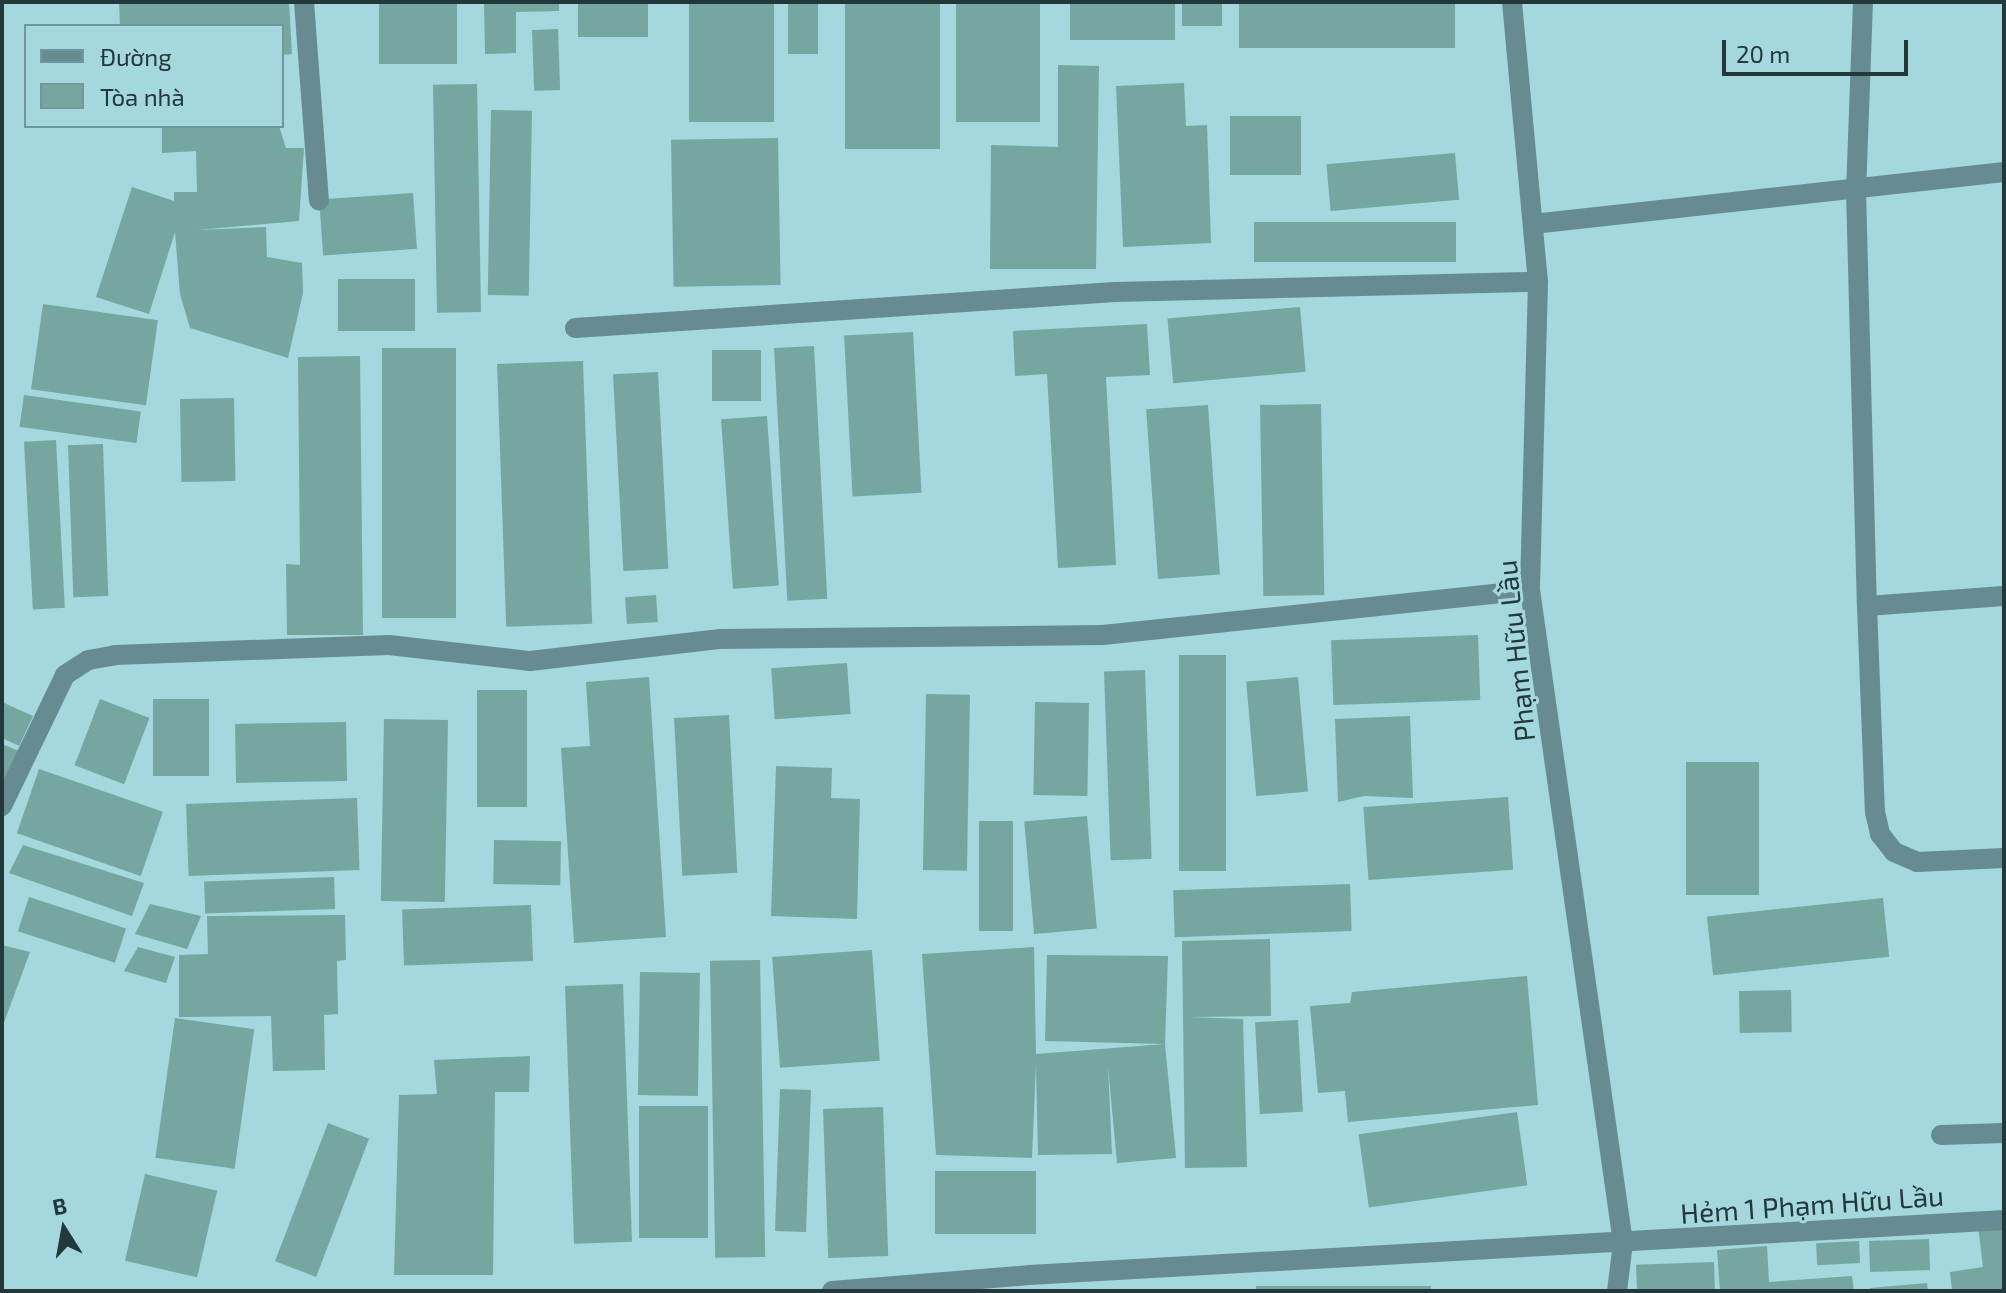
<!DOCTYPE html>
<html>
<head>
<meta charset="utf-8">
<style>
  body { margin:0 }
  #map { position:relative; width:2006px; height:1293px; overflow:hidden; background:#a4d7de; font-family:"Exo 2",sans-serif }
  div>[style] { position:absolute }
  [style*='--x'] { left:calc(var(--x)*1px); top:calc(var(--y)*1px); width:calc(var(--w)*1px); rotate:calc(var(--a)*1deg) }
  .building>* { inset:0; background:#75a6a0; transform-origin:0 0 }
  .minor>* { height:20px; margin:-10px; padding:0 10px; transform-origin:10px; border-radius:10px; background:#668c91 }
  span { translate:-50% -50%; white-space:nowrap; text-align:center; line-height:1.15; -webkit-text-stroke:6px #a4d7de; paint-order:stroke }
  .street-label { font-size:28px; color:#23383b }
  .frame { position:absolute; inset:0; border:4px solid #23383b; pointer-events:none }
  .legend { position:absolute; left:24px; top:24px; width:260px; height:104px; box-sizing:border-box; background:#a4d7de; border:2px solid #70979d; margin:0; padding:10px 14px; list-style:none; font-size:24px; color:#23383b }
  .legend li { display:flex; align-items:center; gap:16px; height:40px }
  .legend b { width:40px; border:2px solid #70979d }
  .north { position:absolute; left:24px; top:1189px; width:80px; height:80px; -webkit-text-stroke:6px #a4d7de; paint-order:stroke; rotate:349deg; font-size:22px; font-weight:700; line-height:32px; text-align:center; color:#23383b }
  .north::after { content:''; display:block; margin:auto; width:28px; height:36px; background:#23383b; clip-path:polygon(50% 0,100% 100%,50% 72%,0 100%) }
  .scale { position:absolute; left:1722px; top:40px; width:186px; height:36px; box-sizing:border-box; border:4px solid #23383b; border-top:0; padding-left:10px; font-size:24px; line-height:28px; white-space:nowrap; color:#23383b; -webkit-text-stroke:6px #a4d7de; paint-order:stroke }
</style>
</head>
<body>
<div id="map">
  <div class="building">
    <div style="clip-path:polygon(119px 2px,289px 2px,292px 54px,282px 55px,282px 26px,120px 26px)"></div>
    <div style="left:379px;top:2px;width:78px;height:62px"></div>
    <div style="clip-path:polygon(484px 2px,559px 2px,559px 11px,516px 12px,516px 53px,485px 54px)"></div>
    <div style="left:578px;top:2px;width:70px;height:35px"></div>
    <div style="left:689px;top:2px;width:85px;height:120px"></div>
    <div style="left:788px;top:2px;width:30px;height:52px"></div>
    <div style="left:845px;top:2px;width:95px;height:147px"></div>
    <div style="left:956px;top:2px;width:84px;height:120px"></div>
    <div style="left:1070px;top:2px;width:105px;height:38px"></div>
    <div style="left:1182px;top:2px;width:40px;height:24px"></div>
    <div style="left:1239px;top:2px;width:216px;height:46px"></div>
    <div style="left:558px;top:29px;width:61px;height:26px;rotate:88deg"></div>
    <div style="clip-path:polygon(1058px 65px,1099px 66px,1096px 269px,990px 269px,991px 145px,1058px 147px)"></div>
    <div style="clip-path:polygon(1184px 83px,1186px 126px,1207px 125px,1211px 243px,1123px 247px,1116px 86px)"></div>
    <div style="left:477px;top:84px;width:228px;height:44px;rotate:89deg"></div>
    <div style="left:491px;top:110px;width:41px;height:185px;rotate:1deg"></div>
    <div style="left:1301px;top:116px;width:59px;height:71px;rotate:90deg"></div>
    <div style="clip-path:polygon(162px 126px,279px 126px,286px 148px,304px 148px,299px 221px,197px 230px,266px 227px,267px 257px,302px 263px,303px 293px,288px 358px,190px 328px,180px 294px,175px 232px,149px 314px,96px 297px,132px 187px,174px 201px,174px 192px,197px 192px,196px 151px,162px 153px)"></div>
    <div style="left:778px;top:138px;width:147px;height:107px;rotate:89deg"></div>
    <div style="left:1455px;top:153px;width:47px;height:129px;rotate:85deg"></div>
    <div style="left:413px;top:193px;width:56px;height:94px;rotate:86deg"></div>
    <div style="left:1456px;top:222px;width:40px;height:202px;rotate:90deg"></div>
    <div style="left:338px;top:279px;width:77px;height:52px"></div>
    <div style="left:43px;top:304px;width:116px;height:86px;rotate:8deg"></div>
    <div style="left:1300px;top:307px;width:65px;height:133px;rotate:85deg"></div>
    <div style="clip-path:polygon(1147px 324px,1150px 375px,1106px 377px,1116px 565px,1058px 568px,1047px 374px,1015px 376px,1013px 331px)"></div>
    <div style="left:913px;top:332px;width:161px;height:69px;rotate:87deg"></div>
    <div style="left:814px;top:346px;width:253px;height:40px;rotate:87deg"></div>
    <div style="left:456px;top:348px;width:270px;height:74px;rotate:90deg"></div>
    <div style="left:712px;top:350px;width:49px;height:51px"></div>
    <div style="clip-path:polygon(360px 356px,363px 635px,287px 635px,286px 564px,300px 565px,298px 357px)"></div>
    <div style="left:583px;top:361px;width:263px;height:86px;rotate:88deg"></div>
    <div style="left:658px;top:372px;width:197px;height:45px;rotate:87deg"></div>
    <div style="left:24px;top:395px;width:118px;height:32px;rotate:8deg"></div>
    <div style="left:234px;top:398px;width:83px;height:54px;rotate:89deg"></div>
    <div style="left:1321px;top:404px;width:191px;height:61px;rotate:89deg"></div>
    <div style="left:1208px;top:405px;width:170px;height:62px;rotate:86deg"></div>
    <div style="left:767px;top:416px;width:170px;height:46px;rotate:86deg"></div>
    <div style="left:56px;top:440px;width:168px;height:32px;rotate:87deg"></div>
    <div style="left:103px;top:444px;width:152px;height:35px;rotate:88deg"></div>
    <div style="left:656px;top:595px;width:27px;height:31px;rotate:86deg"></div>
    <div style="left:1478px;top:635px;width:65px;height:147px;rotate:88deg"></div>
    <div style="left:1179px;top:655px;width:47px;height:216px"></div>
    <div style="left:847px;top:663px;width:51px;height:76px;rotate:86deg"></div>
    <div style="left:1145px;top:670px;width:189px;height:41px;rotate:88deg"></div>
    <div style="clip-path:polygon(649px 677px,666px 937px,574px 943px,561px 748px,590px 746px,586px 682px)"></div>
    <div style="left:1298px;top:677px;width:115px;height:52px;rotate:85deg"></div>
    <div style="left:477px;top:690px;width:50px;height:117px"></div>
    <div style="left:926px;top:694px;width:44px;height:176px;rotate:1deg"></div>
    <div style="left:100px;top:699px;width:53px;height:71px;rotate:21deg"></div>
    <div style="left:153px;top:699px;width:56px;height:77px"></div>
    <div style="clip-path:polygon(2px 702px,33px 716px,19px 746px,2px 738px)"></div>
    <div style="left:1035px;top:702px;width:54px;height:93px;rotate:1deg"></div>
    <div style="left:729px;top:715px;width:158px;height:55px;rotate:87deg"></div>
    <div style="clip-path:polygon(1410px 716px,1413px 798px,1364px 796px,1338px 802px,1335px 719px)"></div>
    <div style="left:384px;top:719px;width:64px;height:182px;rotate:1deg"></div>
    <div style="left:346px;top:722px;width:59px;height:111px;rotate:89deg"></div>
    <div style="clip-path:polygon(2px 744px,24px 753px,11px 781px,2px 777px)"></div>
    <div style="left:1759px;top:762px;width:133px;height:73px;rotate:90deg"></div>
    <div style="clip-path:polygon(776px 766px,832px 768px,831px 798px,860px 799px,857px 919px,771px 916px)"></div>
    <div style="left:39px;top:769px;width:131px;height:68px;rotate:19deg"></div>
    <div style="left:1508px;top:797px;width:73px;height:145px;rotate:86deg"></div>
    <div style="left:357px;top:798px;width:72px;height:171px;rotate:88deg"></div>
    <div style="left:1087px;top:816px;width:113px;height:63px;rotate:85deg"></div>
    <div style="left:979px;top:821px;width:34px;height:110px"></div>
    <div style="left:494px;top:840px;width:67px;height:44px;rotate:1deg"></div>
    <div style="clip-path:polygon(23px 845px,144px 883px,132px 916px,9px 873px)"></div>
    <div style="left:334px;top:877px;width:32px;height:130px;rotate:88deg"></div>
    <div style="left:1350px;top:884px;width:47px;height:177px;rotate:88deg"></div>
    <div style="left:29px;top:897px;width:102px;height:36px;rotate:18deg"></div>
    <div style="left:1883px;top:898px;width:59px;height:177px;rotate:84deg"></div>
    <div style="clip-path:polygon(150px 904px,201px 916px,187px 949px,135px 934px)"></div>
    <div style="left:531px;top:905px;width:56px;height:129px;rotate:88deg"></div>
    <div style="clip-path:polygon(345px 915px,346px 960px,337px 961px,338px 1014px,324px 1015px,325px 1070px,273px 1071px,271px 1016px,179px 1017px,179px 955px,208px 954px,207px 916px)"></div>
    <div style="clip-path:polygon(1270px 939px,1271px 1016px,1189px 1017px,1243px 1019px,1247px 1167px,1185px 1168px,1182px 941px)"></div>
    <div style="clip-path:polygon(2px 945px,30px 952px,2px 1028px)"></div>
    <div style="clip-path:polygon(138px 947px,175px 957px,166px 983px,124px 971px)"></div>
    <div style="clip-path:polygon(1034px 947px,1036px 1054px,1165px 1044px,1045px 1041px,1047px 955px,1168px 956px,1165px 1044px,1176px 1158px,1117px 1163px,1108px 1066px,1112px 1154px,1038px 1155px,1036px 1064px,1032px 1158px,936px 1155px,922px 954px)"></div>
    <div style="left:872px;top:950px;width:111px;height:100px;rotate:86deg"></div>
    <div style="left:760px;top:960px;width:297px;height:50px;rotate:89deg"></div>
    <div style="left:640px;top:972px;width:60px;height:123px;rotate:1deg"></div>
    <div style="clip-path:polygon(1527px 976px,1538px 1105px,1348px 1122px,1345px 1091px,1318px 1093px,1310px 1006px,1350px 1003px,1352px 992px)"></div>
    <div style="left:623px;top:984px;width:258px;height:58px;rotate:88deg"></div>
    <div style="left:1791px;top:990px;width:42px;height:52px;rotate:89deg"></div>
    <div style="left:175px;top:1018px;width:80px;height:141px;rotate:8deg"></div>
    <div style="left:1298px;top:1020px;width:92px;height:43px;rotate:87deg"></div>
    <div style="clip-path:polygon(530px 1056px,529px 1092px,495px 1092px,493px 1275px,394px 1275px,399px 1095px,437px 1094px,434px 1060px)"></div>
    <div style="left:780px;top:1089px;width:31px;height:142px;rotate:2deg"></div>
    <div style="left:708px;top:1106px;width:132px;height:69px;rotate:90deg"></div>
    <div style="left:883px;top:1107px;width:149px;height:60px;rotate:88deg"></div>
    <div style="left:1517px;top:1112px;width:74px;height:160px;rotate:82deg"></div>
    <div style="left:328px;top:1123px;width:44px;height:148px;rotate:21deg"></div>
    <div style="left:1036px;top:1171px;width:63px;height:101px;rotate:90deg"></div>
    <div style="left:145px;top:1174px;width:74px;height:89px;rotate:13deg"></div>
    <div style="clip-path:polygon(2004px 1224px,2004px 1291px,1952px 1291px,1950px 1272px,1983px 1267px,1978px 1226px)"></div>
    <div style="left:1929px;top:1239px;width:31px;height:60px;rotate:88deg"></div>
    <div style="left:1859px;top:1241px;width:22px;height:43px;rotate:87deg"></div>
    <div style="clip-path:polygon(1767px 1246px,1769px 1282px,1852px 1276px,1854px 1291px,1720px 1291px,1717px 1250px)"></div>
    <div style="left:1714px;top:1262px;width:29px;height:78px;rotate:88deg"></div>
    <div style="clip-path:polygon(1927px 1283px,1928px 1291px,1870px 1291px,1870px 1288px)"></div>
    <div style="left:1256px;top:1286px;width:175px;height:5px"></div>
  </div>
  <div class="minor">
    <div style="--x:304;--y:2;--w:199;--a:85.7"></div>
    <div style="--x:1512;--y:2;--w:281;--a:84.7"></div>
    <div style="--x:1538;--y:282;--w:308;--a:91.5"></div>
    <div style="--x:1530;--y:590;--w:660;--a:81.89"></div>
    <div style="--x:1623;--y:1243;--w:48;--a:97.1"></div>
    <div style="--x:1863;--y:2;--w:188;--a:92.1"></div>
    <div style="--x:1856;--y:190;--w:416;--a:88.5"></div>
    <div style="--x:1867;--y:606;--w:137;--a:-4.2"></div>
    <div style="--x:1533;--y:224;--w:474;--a:-6.3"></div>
    <div style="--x:575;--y:328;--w:541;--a:-3.81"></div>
    <div style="--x:1115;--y:292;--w:423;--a:-1.4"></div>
    <div style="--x:1867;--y:606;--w:206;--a:87.8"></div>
    <div style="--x:1875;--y:812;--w:23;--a:77"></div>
    <div style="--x:1880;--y:834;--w:23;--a:52"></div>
    <div style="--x:1894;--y:852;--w:25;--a:23"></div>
    <div style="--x:1917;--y:862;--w:87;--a:-2.6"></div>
    <div style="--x:2;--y:806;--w:145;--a:-64.3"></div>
    <div style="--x:65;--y:675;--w:27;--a:-33"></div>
    <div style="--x:88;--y:660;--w:27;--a:-10"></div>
    <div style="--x:115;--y:655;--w:274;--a:-2.1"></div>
    <div style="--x:389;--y:645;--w:142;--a:6.5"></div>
    <div style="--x:530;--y:661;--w:192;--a:-6.6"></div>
    <div style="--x:721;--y:639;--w:382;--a:-0.6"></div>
    <div style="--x:1103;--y:635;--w:429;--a:-6"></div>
    <div style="--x:1941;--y:1135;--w:63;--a:-1.8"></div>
    <div style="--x:832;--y:1291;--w:198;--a:-4.6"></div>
    <div style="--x:1029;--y:1275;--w:977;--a:-3.23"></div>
  </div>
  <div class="street-label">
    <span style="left:1515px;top:651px;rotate:-96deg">Phạm Hữu Lầu</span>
    <span style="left:1812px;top:1204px;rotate:-4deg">Hẻm 1 Phạm Hữu Lầu</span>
  </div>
  <div class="frame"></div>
  <ul class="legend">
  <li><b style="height:10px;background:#668c91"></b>Đường</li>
  <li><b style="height:22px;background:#75a6a0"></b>Tòa nhà</li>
  </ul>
  <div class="north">B</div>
  <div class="scale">20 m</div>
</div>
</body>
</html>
